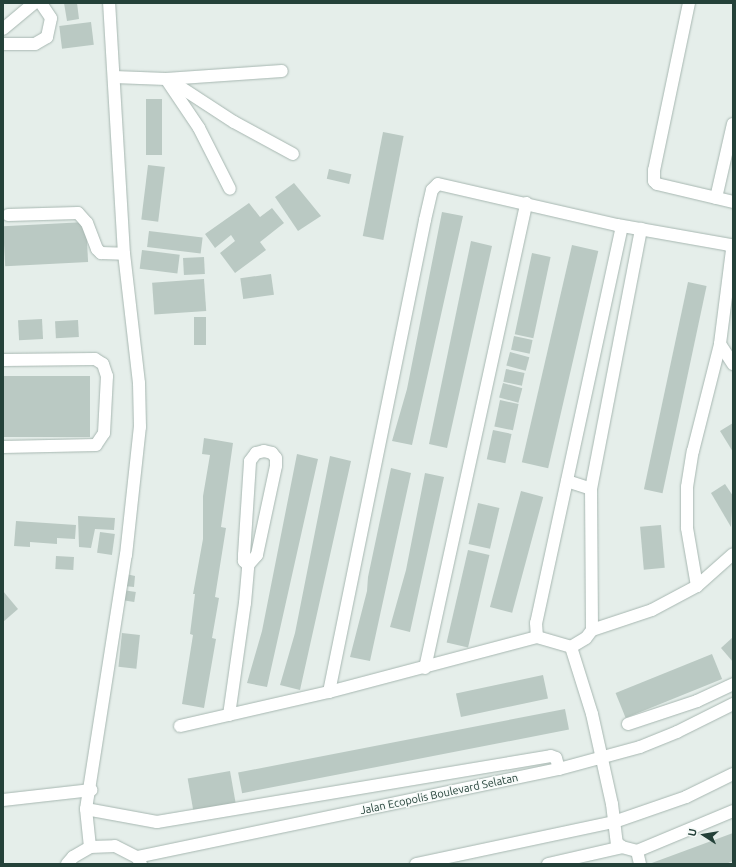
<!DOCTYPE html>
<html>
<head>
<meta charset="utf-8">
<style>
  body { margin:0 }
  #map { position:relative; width:736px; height:867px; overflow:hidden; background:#e5eeea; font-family:Ubuntu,sans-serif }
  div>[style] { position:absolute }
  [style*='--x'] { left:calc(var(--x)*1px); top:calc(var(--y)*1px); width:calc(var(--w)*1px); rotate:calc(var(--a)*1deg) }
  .building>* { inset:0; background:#bac9c3; transform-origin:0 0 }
  .roads { filter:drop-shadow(0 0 1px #a7b7b1) drop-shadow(0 0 1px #a7b7b1) }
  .minor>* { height:12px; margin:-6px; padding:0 6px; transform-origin:6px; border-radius:6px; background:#fff }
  span { translate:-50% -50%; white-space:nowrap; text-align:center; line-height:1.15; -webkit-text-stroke:3px #f6faf8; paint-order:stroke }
  .street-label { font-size:11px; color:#244139 }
  .frame { position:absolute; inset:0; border:4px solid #244139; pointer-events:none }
  .north { position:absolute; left:684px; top:815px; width:40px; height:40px; -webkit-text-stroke:3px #f6faf8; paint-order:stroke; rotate:282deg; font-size:11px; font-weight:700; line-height:16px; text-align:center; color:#244139 }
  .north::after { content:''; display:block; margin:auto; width:14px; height:18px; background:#244139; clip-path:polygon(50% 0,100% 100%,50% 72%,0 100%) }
</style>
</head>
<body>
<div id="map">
  <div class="building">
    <div style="clip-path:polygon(64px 3px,77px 3px,79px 19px,67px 21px)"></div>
    <div style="left:91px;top:22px;width:23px;height:32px;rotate:83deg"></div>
    <div style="left:146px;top:99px;width:16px;height:56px"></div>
    <div style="left:383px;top:132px;width:21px;height:106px;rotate:11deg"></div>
    <div style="left:148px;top:165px;width:17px;height:55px;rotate:7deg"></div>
    <div style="left:329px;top:169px;width:23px;height:10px;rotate:13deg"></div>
    <div style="clip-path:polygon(294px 183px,321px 216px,298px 231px,275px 197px)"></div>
    <div style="clip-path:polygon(249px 203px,260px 217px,272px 208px,284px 223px,260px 242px,266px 250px,235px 273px,220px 253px,235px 241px,231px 235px,215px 248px,205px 234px)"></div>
    <div style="clip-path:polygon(442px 212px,463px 216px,412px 445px,392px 441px,407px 389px)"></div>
    <div style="left:86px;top:222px;width:40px;height:83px;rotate:87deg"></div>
    <div style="left:149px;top:231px;width:54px;height:16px;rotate:7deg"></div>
    <div style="clip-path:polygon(471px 241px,492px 246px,447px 448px,429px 444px)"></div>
    <div style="left:572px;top:245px;width:27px;height:223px;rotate:13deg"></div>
    <div style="left:142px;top:250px;width:38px;height:19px;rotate:7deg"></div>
    <div style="left:532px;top:253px;width:19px;height:83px;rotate:12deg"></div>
    <div style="left:204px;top:257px;width:17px;height:21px;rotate:87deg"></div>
    <div style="left:271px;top:274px;width:21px;height:31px;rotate:82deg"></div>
    <div style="left:204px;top:279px;width:32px;height:52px;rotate:86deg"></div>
    <div style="left:688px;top:282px;width:19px;height:212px;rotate:12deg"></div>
    <div style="left:194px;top:317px;width:12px;height:28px"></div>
    <div style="left:42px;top:319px;width:20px;height:24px;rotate:87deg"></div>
    <div style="left:78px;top:320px;width:17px;height:23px;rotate:87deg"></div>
    <div style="left:514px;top:336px;width:19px;height:14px;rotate:12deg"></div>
    <div style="left:510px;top:352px;width:20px;height:14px;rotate:15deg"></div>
    <div style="left:506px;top:369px;width:19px;height:13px;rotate:12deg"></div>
    <div style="left:3px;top:376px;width:87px;height:61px"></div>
    <div style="left:503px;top:383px;width:20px;height:15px;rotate:15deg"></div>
    <div style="left:500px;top:400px;width:19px;height:27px;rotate:12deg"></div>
    <div style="clip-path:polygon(733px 423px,733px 452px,720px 431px)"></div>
    <div style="left:493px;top:430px;width:19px;height:30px;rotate:12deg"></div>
    <div style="clip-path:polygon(204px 438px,233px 443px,221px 527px,226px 528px,215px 597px,219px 598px,212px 638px,216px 639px,204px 708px,182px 704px,193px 635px,190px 634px,195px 594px,193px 594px,203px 539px,203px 496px,210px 455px,202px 454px)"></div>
    <div style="clip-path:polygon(297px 454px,318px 459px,267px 687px,247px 683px,262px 631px)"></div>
    <div style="clip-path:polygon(330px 456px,351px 461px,300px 690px,280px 685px,295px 633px)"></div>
    <div style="clip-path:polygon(391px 468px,411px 473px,370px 661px,350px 657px,367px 591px,368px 577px)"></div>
    <div style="clip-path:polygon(425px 473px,444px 477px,410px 632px,390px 627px,406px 570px)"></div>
    <div style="clip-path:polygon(725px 484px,733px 496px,731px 527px,711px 493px)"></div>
    <div style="left:521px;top:491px;width:23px;height:120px;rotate:15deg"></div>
    <div style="left:478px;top:503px;width:22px;height:42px;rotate:13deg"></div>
    <div style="clip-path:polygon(78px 516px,115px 518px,114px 530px,95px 529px,91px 548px,79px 547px)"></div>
    <div style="clip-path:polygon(16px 521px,76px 525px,75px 539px,57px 538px,57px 544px,30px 542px,30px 547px,14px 546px)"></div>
    <div style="left:661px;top:525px;width:43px;height:21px;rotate:85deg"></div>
    <div style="left:100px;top:532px;width:15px;height:21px;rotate:8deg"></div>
    <div style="left:468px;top:550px;width:22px;height:95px;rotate:13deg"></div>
    <div style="left:56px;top:556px;width:18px;height:13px;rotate:3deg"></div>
    <div style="clip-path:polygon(126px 574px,135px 576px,134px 587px,124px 586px)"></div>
    <div style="left:123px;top:590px;width:13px;height:10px;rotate:9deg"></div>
    <div style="clip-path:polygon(3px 591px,18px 609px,3px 622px)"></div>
    <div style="left:122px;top:633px;width:18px;height:34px;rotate:6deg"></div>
    <div style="clip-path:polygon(733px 637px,733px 662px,721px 648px)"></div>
    <div style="left:712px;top:654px;width:27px;height:104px;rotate:68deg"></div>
    <div style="left:543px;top:675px;width:24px;height:89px;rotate:78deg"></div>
    <div style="left:565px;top:709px;width:21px;height:333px;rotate:79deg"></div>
    <div style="left:230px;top:771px;width:34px;height:43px;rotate:80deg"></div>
    <div style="clip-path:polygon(733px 833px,733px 861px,726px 864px,649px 864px)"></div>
  </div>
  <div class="roads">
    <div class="minor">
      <div style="--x:689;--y:3;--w:171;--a:101.8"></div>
      <div style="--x:654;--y:170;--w:11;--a:90"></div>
      <div style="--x:654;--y:181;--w:4;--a:45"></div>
      <div style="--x:657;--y:184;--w:78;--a:13.3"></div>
      <div style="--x:3;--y:29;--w:40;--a:-40"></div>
      <div style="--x:3;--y:44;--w:32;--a:0"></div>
      <div style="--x:35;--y:44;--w:14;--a:-30"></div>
      <div style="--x:47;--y:37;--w:19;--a:-78"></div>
      <div style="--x:51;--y:18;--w:18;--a:-124"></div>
      <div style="--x:114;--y:77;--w:52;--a:2.2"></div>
      <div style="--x:166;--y:79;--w:59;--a:56"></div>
      <div style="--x:199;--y:128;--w:68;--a:63.1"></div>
      <div style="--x:166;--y:79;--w:116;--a:-3.9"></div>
      <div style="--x:171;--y:81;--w:75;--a:33.1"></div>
      <div style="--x:234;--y:122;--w:67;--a:28.5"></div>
      <div style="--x:716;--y:198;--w:76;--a:-77.1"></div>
      <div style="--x:8;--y:215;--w:70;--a:-1.6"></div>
      <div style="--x:78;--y:213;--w:13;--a:48"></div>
      <div style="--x:87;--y:223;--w:28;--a:69"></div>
      <div style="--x:97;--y:249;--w:6;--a:45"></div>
      <div style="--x:101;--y:253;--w:23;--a:2"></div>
      <div style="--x:622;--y:226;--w:406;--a:102.2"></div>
      <div style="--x:536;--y:623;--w:14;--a:86"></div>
      <div style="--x:537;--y:637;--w:35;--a:16"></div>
      <div style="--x:571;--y:647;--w:70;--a:72.6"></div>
      <div style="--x:592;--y:714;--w:92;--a:77.5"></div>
      <div style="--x:612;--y:804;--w:39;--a:83"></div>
      <div style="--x:617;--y:843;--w:6;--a:39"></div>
      <div style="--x:622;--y:847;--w:16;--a:15"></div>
      <div style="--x:637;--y:851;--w:13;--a:77"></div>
      <div style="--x:3;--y:360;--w:92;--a:-0.6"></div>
      <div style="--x:95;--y:359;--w:9;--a:32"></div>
      <div style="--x:103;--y:364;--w:13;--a:72"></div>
      <div style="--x:107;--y:376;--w:57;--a:93"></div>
      <div style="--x:104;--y:433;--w:14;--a:124"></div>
      <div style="--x:96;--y:445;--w:93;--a:178.8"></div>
      <div style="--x:567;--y:481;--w:25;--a:18"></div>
      <div style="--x:697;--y:586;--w:59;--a:-99.8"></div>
      <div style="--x:687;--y:528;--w:41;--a:-90"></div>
      <div style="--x:687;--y:487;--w:36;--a:-81"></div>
      <div style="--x:693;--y:451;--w:110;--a:-75.8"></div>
      <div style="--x:592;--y:630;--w:63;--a:-18.4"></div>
      <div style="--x:652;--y:610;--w:51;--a:-28.1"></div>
      <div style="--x:697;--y:586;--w:48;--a:-41.6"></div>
      <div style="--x:571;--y:647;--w:17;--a:-31"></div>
      <div style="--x:586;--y:638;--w:10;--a:-53"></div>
      <div style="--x:592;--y:630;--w:141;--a:-90.4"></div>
      <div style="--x:591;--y:489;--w:265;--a:-79.1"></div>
      <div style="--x:425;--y:668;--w:476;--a:-77.7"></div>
      <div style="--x:329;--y:692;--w:482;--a:-78.5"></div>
      <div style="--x:425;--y:220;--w:31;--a:-77"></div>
      <div style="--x:432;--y:190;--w:8;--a:-45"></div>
      <div style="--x:438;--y:184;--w:184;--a:12.9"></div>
      <div style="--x:617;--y:225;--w:115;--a:10"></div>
      <div style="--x:730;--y:245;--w:5;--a:68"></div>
      <div style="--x:732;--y:250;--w:95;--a:97.3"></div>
      <div style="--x:720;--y:344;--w:24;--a:57"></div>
      <div style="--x:229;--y:715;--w:113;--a:-81.9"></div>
      <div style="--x:245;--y:603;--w:38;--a:-85"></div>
      <div style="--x:248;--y:565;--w:6;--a:-135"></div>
      <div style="--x:244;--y:561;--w:6;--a:-90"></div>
      <div style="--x:244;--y:555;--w:94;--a:-86.3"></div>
      <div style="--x:250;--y:461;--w:10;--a:-53"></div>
      <div style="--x:256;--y:453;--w:8;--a:-14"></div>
      <div style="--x:264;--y:451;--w:8;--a:14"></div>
      <div style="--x:272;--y:453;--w:6;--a:51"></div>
      <div style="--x:276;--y:458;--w:8;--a:90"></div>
      <div style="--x:276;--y:466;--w:91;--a:102.1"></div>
      <div style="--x:257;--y:555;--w:13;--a:132"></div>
      <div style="--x:628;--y:724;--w:73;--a:-18.4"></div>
      <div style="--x:697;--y:701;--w:40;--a:-25"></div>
      <div style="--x:180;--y:726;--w:153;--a:-12.9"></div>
      <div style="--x:329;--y:692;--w:215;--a:-14.8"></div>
      <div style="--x:3;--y:800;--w:89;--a:-6.5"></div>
      <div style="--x:86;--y:809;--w:72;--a:10.4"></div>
      <div style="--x:157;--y:822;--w:399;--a:-9.5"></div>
      <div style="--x:551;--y:756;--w:5;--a:22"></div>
      <div style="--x:556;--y:758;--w:11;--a:75"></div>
      <div style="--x:90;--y:847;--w:38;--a:-96"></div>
      <div style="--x:86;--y:809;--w:257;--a:-81.1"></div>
      <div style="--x:126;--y:555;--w:129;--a:-83.8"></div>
      <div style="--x:140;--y:427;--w:44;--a:-91.3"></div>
      <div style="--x:139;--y:383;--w:130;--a:-96.6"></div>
      <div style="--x:124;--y:254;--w:251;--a:-93.4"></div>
      <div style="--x:637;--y:851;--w:104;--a:-22.6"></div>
      <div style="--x:137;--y:857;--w:431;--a:-11.8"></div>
      <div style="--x:559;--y:769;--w:84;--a:-15.2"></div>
      <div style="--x:640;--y:747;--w:40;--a:-22"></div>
      <div style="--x:677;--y:732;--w:63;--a:-26.6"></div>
      <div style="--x:67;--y:864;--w:9;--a:-49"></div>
      <div style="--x:73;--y:857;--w:20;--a:-30"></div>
      <div style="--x:90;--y:847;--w:25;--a:-2"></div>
      <div style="--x:115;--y:846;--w:25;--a:27"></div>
      <div style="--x:137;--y:857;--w:8;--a:60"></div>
      <div style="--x:416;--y:864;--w:202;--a:-12"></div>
      <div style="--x:614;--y:822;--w:76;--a:-19.1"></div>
      <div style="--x:686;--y:797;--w:52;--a:-26.1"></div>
      <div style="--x:548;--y:864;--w:76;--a:-12.9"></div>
    </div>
  </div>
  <div class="street-label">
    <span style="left:439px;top:794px;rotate:-12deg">Jalan Ecopolis Boulevard Selatan</span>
  </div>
  <div class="frame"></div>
  <div class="north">U</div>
</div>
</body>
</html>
